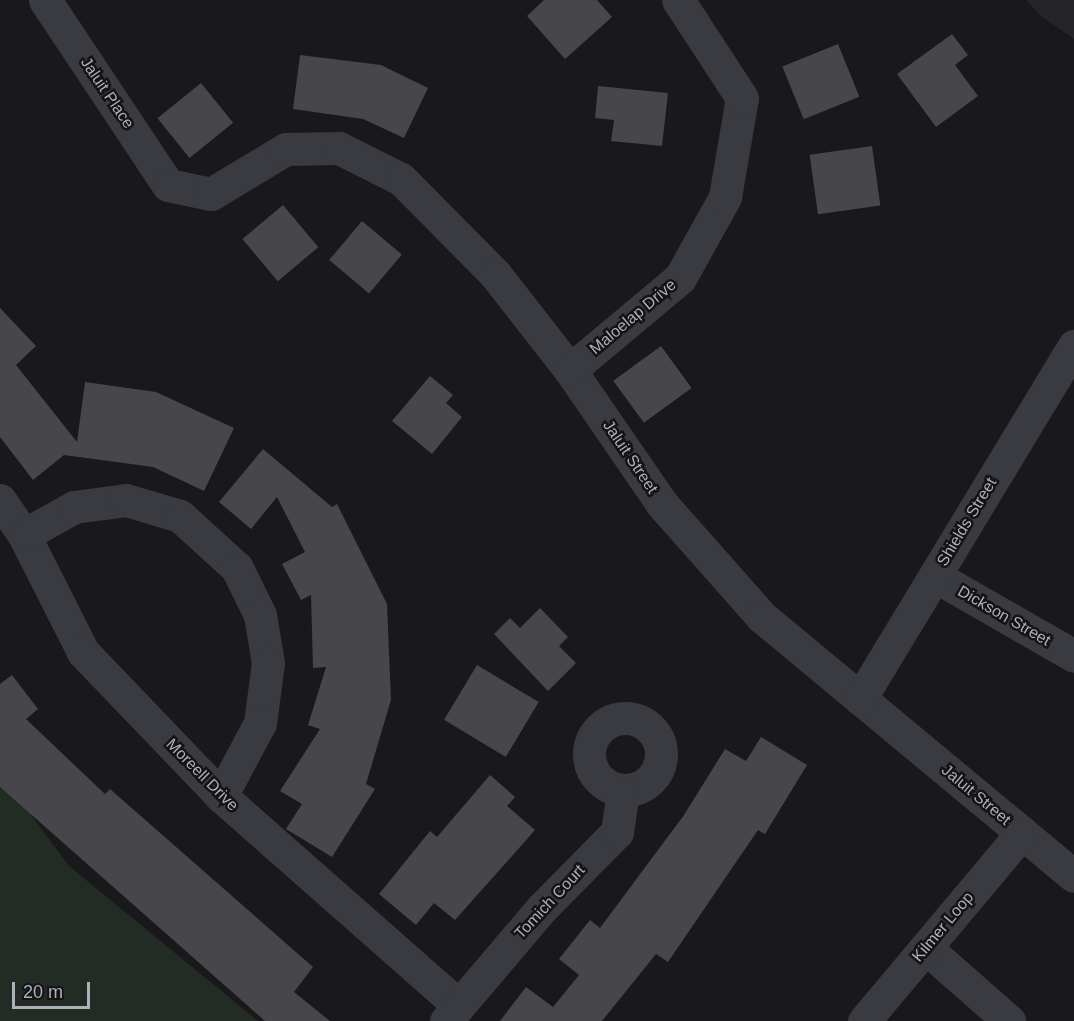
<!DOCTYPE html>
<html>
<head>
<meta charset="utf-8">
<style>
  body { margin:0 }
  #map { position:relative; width:1074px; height:1021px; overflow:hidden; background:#19191b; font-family:Helvetica,sans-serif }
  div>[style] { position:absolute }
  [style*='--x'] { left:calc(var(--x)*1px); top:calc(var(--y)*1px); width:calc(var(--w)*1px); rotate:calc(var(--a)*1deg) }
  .built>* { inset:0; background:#252528 }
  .green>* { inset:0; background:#232b25 }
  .building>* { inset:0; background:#46464b; transform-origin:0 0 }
  .minor>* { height:33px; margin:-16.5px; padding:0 16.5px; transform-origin:16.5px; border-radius:16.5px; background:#3a3b40 }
  .minor>.ring { margin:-16.5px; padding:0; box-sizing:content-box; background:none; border:33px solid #3a3b40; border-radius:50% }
  span { translate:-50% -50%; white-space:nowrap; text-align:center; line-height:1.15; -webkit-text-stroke:5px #141416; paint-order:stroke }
  .street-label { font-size:16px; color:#adb0b9 }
  .scale { position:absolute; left:12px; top:982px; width:78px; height:27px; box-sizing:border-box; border:3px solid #adb0b9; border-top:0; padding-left:8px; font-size:18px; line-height:21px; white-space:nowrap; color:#adb0b9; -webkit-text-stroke:4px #141416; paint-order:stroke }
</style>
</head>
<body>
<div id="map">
  <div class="built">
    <div style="clip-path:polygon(1026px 0,1074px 0,1074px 39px,1041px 16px)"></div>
  </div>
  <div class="green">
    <div style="clip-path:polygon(0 773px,69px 866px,258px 1021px,0 1021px)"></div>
  </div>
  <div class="building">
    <div style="clip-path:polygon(544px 0,597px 0,612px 17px,565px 59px,527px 16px)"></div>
    <div style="clip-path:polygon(952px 34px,968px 55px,955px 65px,978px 96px,936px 127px,897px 74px)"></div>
    <div style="left:838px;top:44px;width:57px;height:60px;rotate:68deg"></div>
    <div style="clip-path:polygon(300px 55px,381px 65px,428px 88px,404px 138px,363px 119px,293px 109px)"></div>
    <div style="left:201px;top:83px;width:51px;height:56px;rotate:51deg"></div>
    <div style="clip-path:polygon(598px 86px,668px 93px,662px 146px,611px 141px,614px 120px,595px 118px)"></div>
    <div style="left:872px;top:146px;width:60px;height:63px;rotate:82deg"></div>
    <div style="left:283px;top:205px;width:55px;height:53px;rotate:50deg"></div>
    <div style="left:362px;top:221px;width:52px;height:51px;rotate:40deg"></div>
    <div style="clip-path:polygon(0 308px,36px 346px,16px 365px,77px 442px,85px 382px,156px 392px,234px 428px,204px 491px,153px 467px,64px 455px,33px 480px,0 437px)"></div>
    <div style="left:661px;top:346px;width:52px;height:59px;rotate:54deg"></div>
    <div style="clip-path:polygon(430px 376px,453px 395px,446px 403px,462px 417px,432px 454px,392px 421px)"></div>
    <div style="clip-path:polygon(263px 449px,332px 507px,337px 504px,387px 604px,391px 700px,366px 784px,375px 789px,332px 857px,286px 829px,302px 804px,280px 791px,320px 729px,308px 725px,326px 667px,313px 668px,311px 595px,301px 600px,282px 564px,305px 552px,277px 497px,251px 529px,219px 502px)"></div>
    <div style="clip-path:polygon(540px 608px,568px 637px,559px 646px,576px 663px,548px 691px,494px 634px,510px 618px,520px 628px)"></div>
    <div style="left:477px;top:665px;width:72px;height:64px;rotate:31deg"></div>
    <div style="clip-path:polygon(12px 675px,38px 709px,26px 719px,105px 794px,110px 789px,313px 967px,294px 992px,330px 1021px,265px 1021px,0 787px,0 684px)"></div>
    <div style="clip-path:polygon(761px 737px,807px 765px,765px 834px,758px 830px,668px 962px,656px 954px,602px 1021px,500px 1021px,526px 987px,553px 1007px,579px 975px,559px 959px,590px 920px,600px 928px,684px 815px,725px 749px,746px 761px)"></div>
    <div style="clip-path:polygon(490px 775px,515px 797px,507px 806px,535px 830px,455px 920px,434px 903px,416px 925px,379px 894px,430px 831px,437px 837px)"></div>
  </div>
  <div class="minor">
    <div style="--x:45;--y:0;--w:222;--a:56.4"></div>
    <div style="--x:168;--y:185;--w:44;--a:11.8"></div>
    <div style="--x:211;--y:194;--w:87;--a:-31"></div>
    <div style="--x:286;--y:149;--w:53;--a:-1.1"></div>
    <div style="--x:339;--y:148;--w:69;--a:26.6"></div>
    <div style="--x:401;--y:179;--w:134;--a:45.3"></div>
    <div style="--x:495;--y:274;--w:122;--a:52"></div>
    <div style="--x:570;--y:370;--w:163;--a:55.5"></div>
    <div style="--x:662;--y:504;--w:151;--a:48.5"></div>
    <div style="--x:762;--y:617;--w:405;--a:39.7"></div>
    <div style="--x:570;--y:370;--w:143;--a:-39.9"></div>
    <div style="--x:680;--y:278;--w:93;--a:-60.9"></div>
    <div style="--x:725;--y:197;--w:100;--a:-80.3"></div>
    <div style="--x:742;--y:98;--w:117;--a:-123.1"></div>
    <div style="--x:0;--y:500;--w:42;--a:55.6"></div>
    <div style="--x:24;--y:535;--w:131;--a:63.2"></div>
    <div style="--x:83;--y:652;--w:199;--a:46.2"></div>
    <div style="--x:221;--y:796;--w:316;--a:41.4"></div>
    <div style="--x:24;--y:535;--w:57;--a:-29.2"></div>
    <div style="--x:74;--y:507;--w:52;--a:-7.7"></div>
    <div style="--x:126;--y:500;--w:56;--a:16.5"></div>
    <div style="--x:180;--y:516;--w:77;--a:42.4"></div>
    <div style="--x:237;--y:568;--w:52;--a:63.9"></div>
    <div style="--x:260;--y:615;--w:49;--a:80.5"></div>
    <div style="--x:268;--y:663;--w:61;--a:97.6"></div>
    <div style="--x:260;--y:723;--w:83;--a:118.1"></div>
    <div style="--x:935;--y:576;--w:160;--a:29.9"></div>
    <div style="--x:860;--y:699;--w:413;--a:-58.8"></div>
    <div class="ring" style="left:589px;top:718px;width:39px;height:39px"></div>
    <div style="--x:926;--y:948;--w:111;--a:41.3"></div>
    <div style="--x:446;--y:1021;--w:148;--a:-49.7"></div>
    <div style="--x:542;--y:908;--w:107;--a:-45.4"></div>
    <div style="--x:617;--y:832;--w:41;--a:-81.7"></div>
    <div style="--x:864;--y:1021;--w:246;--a:-50"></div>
  </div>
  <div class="street-label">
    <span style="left:107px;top:93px;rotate:56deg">Jaluit Place</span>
    <span style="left:633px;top:317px;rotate:-40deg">Maloelap Drive</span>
    <span style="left:630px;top:457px;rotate:56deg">Jaluit Street</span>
    <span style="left:967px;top:522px;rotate:-59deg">Shields Street</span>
    <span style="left:1004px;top:616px;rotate:30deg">Dickson Street</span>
    <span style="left:202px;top:775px;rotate:45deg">Moreell Drive</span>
    <span style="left:976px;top:795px;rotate:40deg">Jaluit Street</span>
    <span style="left:550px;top:902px;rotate:-47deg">Tomich Court</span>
    <span style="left:943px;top:927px;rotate:-50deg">Kilmer Loop</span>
  </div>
  <div class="scale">20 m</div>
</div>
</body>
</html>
